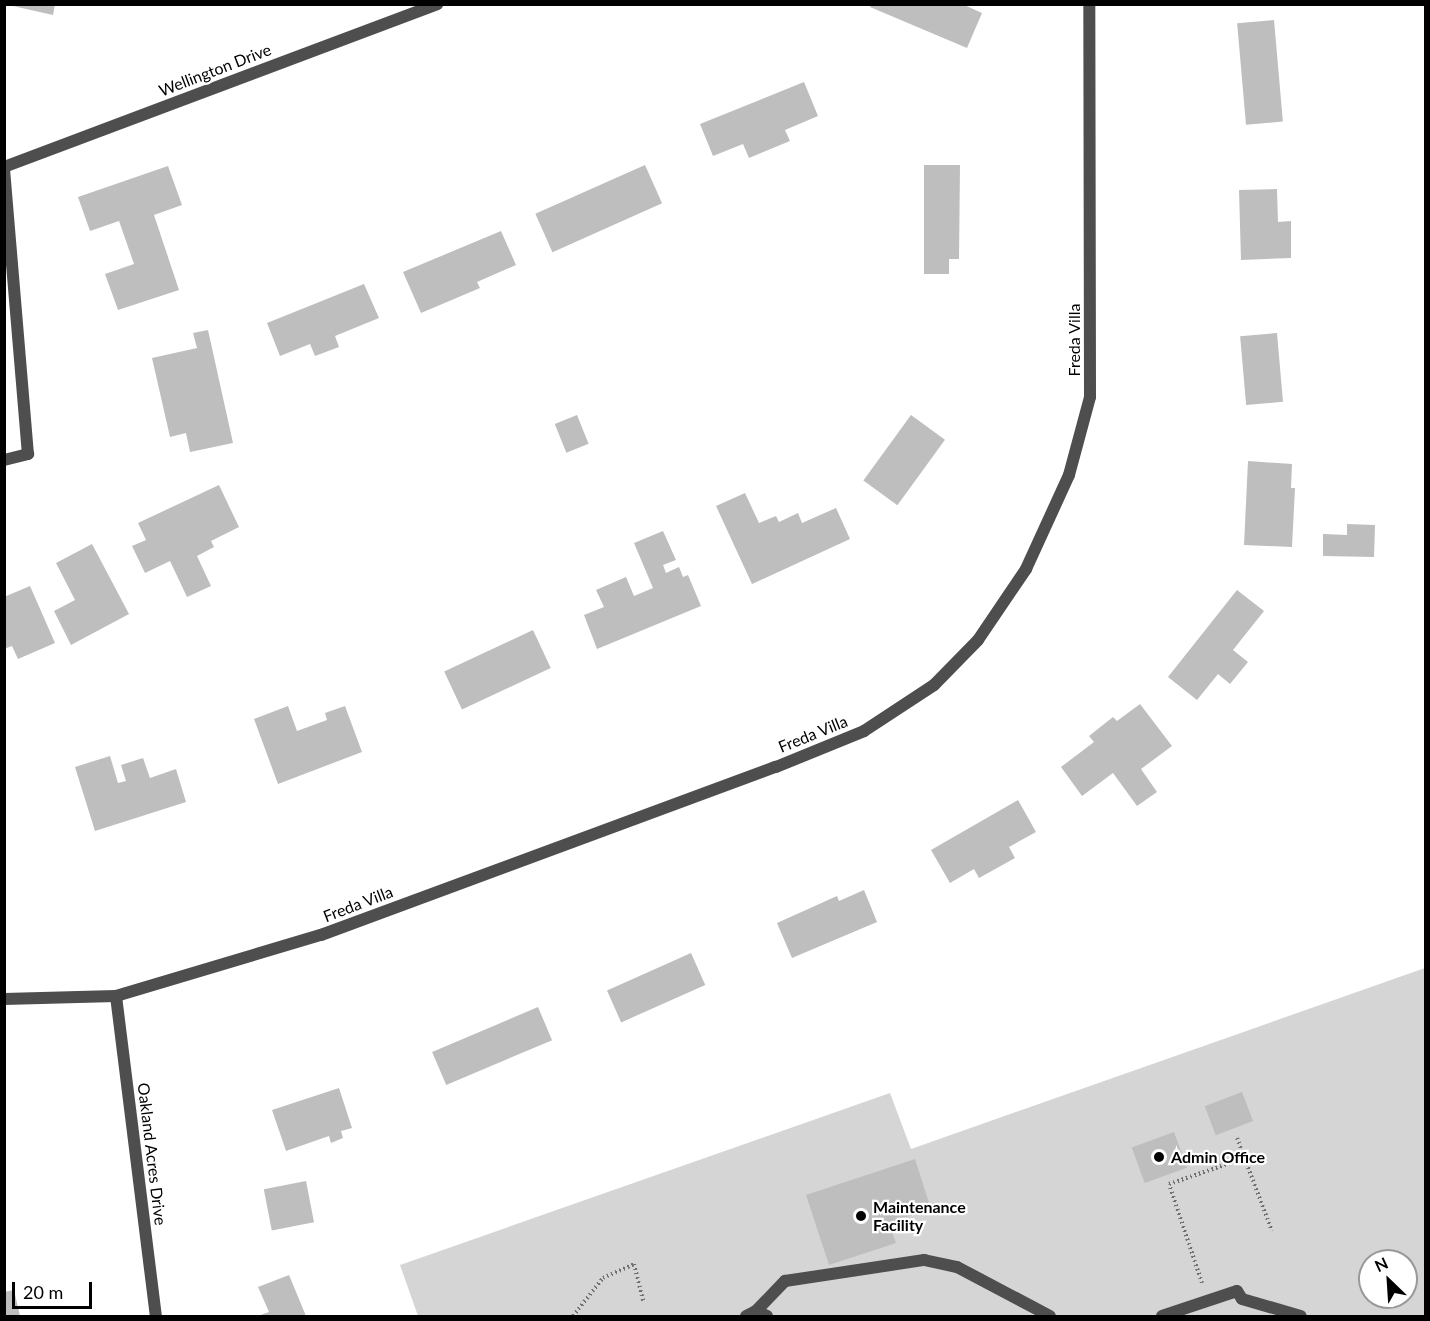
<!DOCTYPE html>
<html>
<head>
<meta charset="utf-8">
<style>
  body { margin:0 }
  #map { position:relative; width:1430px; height:1321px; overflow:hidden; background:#fff; font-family:Lato,sans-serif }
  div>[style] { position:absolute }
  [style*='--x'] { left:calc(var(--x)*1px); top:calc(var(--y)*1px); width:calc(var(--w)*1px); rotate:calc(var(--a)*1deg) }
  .green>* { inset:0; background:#d5d5d5 }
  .building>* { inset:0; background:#bebebe; transform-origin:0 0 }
  .path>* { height:4px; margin-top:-2px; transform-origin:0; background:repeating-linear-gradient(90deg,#707070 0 1.5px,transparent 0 4.5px) }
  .lane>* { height:12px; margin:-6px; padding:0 6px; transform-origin:6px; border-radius:6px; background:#4e4e4e }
  .street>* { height:12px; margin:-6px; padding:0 6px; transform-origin:6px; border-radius:6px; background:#4e4e4e }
  .dots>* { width:16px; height:16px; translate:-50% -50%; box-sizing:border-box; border:3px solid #fff; border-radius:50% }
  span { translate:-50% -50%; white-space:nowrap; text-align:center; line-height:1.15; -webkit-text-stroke:4.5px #fff; paint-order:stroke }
  .street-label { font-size:16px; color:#000 }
  .poi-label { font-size:16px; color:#000; font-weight:700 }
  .left { translate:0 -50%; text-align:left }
  .frame { position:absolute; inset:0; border:6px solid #000; pointer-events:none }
  .north { position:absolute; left:1358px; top:1249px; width:60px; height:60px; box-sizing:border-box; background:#fff; border:2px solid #999; border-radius:50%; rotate:335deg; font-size:16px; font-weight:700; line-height:24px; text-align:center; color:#000 }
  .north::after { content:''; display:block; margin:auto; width:21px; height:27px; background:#000; clip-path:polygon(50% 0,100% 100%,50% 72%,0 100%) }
  .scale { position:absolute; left:12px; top:1282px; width:80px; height:27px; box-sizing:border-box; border:3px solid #000; border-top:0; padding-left:8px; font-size:18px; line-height:21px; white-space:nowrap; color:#000; -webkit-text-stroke:4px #fff; paint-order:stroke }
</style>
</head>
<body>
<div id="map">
  <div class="green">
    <div style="clip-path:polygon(evenodd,1425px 968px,1425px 1316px,418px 1316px,400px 1265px,890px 1093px,911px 1149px,1425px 968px,1370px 1261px,1406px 1261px,1406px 1297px,1370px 1297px,1370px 1261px)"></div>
  </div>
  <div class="building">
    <div style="clip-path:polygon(4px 4px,55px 4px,53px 15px)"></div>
    <div style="clip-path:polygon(871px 4px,962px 4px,982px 13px,967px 48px,870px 7px)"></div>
    <div style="left:1274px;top:20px;width:102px;height:37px;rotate:85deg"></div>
    <div style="clip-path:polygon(804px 82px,818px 116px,785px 130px,790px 141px,749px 158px,743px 144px,713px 156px,700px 124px)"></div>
    <div style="left:645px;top:165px;width:42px;height:120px;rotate:66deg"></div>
    <div style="clip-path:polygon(924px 165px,960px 165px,959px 259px,949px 259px,949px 274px,924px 274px)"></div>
    <div style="clip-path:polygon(168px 166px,182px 205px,154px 215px,179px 290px,118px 310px,105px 274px,134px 264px,119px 221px,90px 231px,78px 197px)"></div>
    <div style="clip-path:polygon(1277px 189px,1278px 222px,1291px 221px,1291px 258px,1241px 260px,1239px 190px)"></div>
    <div style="clip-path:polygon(501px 231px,516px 265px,477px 282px,480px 288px,421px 313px,403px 272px)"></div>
    <div style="clip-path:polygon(364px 284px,379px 318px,335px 336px,339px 347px,315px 356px,310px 344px,280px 356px,267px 323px)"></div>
    <div style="clip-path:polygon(208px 330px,233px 443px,190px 452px,186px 433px,170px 437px,152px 358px,197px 348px,193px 333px)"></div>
    <div style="left:1277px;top:333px;width:69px;height:37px;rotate:85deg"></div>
    <div style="left:577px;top:415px;width:31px;height:24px;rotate:68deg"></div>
    <div style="left:911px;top:415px;width:42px;height:81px;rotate:36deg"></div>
    <div style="clip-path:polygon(1248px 461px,1292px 464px,1291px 488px,1295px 488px,1292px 547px,1244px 545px)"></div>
    <div style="clip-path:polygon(219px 485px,239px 527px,211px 541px,214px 547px,197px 556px,211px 586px,187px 597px,170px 561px,145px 573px,132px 546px,146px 540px,138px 523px)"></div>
    <div style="clip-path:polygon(745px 493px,759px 523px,776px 516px,779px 522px,798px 513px,802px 523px,836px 508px,850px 539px,752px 584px,716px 506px)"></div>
    <div style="clip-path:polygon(1347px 524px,1375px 525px,1374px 557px,1323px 556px,1323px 534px,1347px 535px)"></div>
    <div style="clip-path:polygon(663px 531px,676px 560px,663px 565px,666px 573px,679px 567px,683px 577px,688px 575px,701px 606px,597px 649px,584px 615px,604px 607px,596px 590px,626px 577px,634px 596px,653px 588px,634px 543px)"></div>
    <div style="clip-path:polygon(92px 544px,129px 614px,71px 645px,54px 611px,75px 600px,56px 563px)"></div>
    <div style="clip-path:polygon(30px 586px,55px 643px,18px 659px,12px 646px,4px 649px,4px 597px)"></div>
    <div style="clip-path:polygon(1237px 590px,1264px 611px,1233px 650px,1248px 662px,1230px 684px,1218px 674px,1197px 700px,1168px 677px)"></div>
    <div style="left:533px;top:630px;width:42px;height:98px;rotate:65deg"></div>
    <div style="clip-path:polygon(1140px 704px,1172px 746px,1141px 769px,1157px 792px,1137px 806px,1113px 773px,1082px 796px,1061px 767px,1094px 742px,1089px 736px,1113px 717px,1117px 721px)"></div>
    <div style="clip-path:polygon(288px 706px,297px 731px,327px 720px,325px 713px,345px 706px,362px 752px,278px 784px,254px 719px)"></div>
    <div style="clip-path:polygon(110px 756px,118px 783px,126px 781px,121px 765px,143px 758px,150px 778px,176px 769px,186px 802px,95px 831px,75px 767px)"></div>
    <div style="clip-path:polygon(1018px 800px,1036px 832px,1009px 847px,1015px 858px,979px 878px,974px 869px,950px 883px,931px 850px)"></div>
    <div style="clip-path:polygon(864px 890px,877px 922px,792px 958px,777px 923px,837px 896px,839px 901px)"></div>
    <div style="left:691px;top:953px;width:35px;height:92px;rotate:66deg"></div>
    <div style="left:538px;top:1007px;width:36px;height:115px;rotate:67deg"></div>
    <div style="clip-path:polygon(339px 1088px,352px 1128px,341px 1131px,343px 1138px,331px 1143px,329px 1136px,286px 1151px,272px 1110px)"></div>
    <div style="left:1242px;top:1092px;width:31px;height:40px;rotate:69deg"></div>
    <div style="left:1174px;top:1132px;width:38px;height:45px;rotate:70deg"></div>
    <div style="clip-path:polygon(915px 1159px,931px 1209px,889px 1223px,896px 1243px,829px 1265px,806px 1195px)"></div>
    <div style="left:306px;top:1181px;width:42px;height:43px;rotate:79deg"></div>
    <div style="clip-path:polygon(289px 1275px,306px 1316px,258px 1316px,269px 1312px,258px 1287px)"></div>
    <div style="clip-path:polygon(14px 1290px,20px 1316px,4px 1316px,4px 1292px)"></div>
  </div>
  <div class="path">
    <div style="--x:1237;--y:1138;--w:99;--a:69.4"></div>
    <div style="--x:1202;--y:1283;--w:104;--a:-108.4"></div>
    <div style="--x:1169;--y:1184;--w:80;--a:-18.9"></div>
    <div style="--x:573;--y:1316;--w:48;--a:-51.7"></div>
    <div style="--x:603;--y:1278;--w:34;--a:-24"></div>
    <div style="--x:634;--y:1264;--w:38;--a:76"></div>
  </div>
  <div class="lane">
    <div style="--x:4;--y:460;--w:25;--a:-14"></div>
    <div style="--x:756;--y:1311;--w:42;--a:-46"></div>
    <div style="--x:785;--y:1281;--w:141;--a:-8.6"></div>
    <div style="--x:924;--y:1260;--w:34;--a:12"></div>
    <div style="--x:957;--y:1267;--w:105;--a:27.8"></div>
  </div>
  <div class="street">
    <div style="--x:4;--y:167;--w:463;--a:-20.6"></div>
    <div style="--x:4;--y:169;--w:286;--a:85.2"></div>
    <div style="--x:116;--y:996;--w:322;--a:82.9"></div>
    <div style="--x:4;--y:999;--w:112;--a:-1.5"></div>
    <div style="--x:116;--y:996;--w:214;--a:-16.6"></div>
    <div style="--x:321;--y:935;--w:485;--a:-20.3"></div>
    <div style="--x:776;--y:767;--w:95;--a:-22.2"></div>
    <div style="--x:864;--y:731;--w:84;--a:-33.3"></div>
    <div style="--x:934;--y:685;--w:63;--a:-45.6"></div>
    <div style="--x:978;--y:640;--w:86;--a:-55.9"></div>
    <div style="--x:1026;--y:569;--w:103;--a:-65.4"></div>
    <div style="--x:1069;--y:475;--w:81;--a:-74.9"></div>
    <div style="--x:1090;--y:397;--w:393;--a:-90.1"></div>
    <div style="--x:746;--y:1316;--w:11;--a:-27"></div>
    <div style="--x:756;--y:1311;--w:12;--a:24"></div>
    <div style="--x:1162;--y:1316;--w:79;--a:-18.4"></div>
    <div style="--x:1237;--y:1291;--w:9;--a:58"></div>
    <div style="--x:1242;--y:1299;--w:61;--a:16.1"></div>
  </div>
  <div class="dots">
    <div style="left:1159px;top:1157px;background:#000"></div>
    <div style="left:861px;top:1216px;background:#000"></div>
  </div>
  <div class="street-label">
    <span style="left:215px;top:70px;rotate:-21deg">Wellington Drive</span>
    <span style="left:1074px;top:340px;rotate:-90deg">Freda Villa</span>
    <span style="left:813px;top:734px;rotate:-22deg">Freda Villa</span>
    <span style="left:358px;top:904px;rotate:-21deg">Freda Villa</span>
    <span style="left:152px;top:1154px;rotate:83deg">Oakland Acres Drive</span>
  </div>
  <div class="poi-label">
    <span class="left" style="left:1171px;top:1157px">Admin Office</span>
    <span class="left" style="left:873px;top:1216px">Maintenance<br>Facility</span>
  </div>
  <div class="frame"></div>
  <div class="north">N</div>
  <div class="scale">20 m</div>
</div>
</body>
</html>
